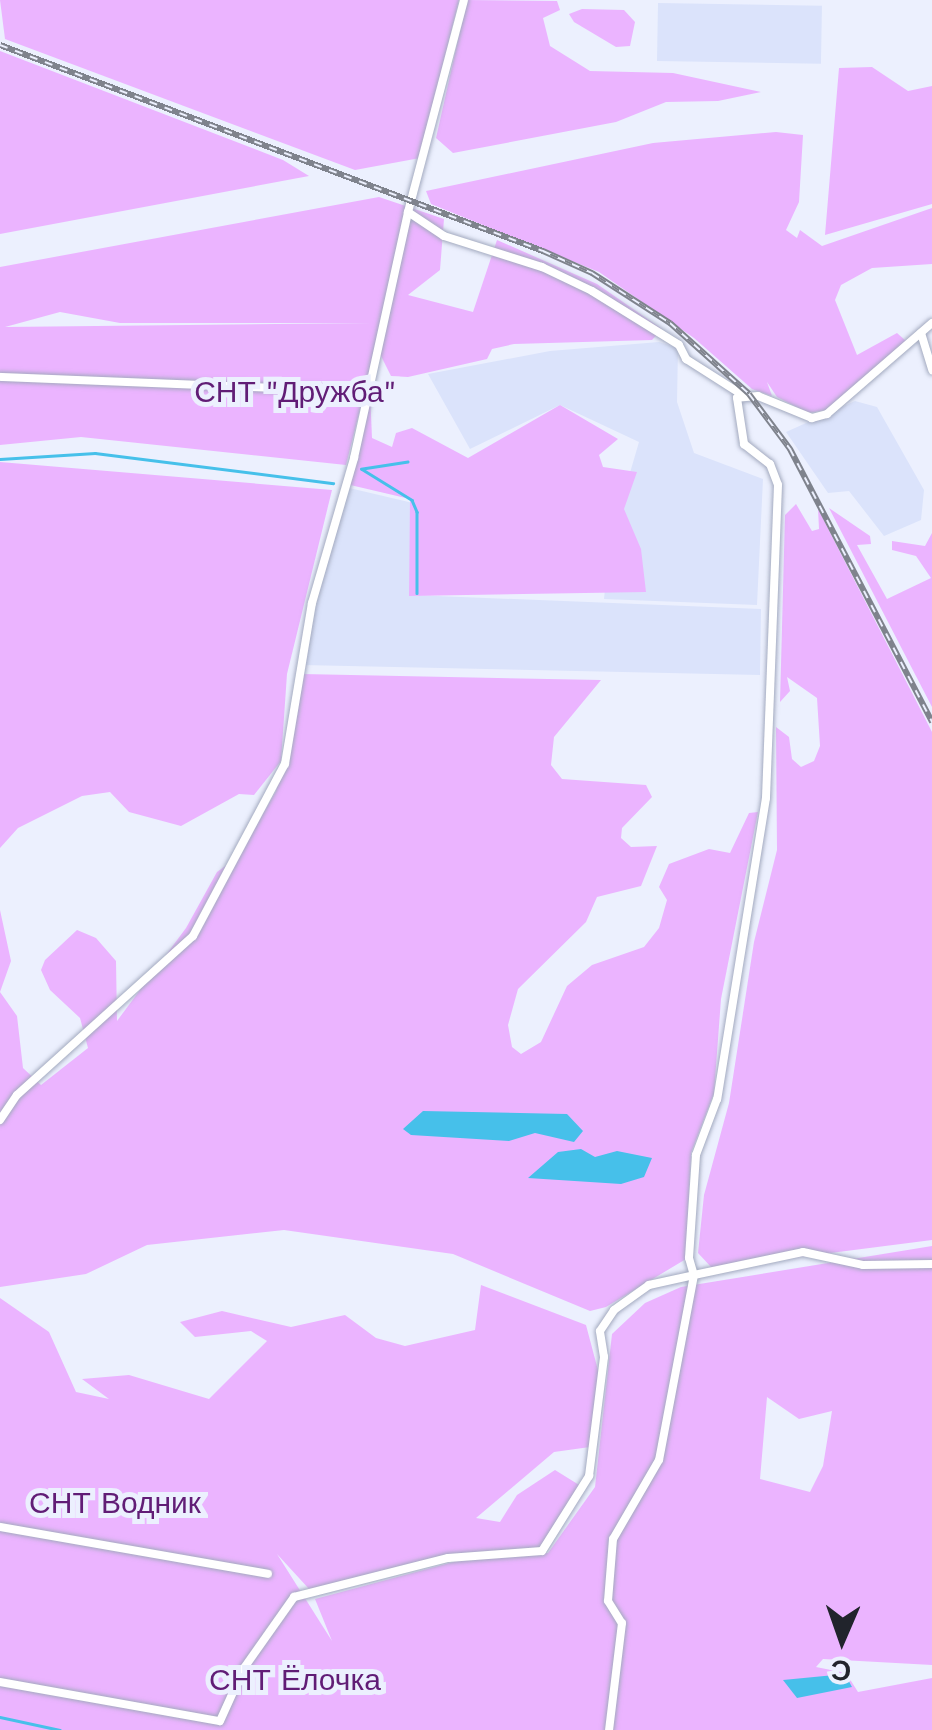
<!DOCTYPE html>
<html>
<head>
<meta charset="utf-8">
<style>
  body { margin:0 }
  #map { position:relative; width:932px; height:1730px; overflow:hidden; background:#ecf0fe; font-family:"Work Sans",sans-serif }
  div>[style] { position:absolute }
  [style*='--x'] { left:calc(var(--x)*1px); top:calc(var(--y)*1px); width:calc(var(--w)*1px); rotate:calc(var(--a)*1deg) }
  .built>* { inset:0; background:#dbe3fb; transform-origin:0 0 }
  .green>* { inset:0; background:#ebb4ff }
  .water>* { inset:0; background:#46c0ea }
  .stream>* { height:2.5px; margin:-1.25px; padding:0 1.25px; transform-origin:1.25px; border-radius:1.25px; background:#46c0ea }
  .roads { filter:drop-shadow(0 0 2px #a3aabf) drop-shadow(0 0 2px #a3aabf) }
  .minor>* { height:8px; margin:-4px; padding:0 4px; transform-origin:4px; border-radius:4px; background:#fff }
  .rail>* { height:6px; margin-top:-3px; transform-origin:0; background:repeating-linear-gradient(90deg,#ecf0fe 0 8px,#7f838d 0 16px); box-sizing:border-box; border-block:2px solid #7f838d }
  span { translate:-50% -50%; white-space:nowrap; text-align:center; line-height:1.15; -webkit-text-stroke:10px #ecf0fe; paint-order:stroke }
  .park-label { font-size:30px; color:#611d76 }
  .north { position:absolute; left:792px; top:1590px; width:100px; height:100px; -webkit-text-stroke:8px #ecf0fe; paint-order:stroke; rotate:182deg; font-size:28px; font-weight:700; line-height:40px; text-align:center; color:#21242c }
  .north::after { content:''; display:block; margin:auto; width:35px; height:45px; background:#21242c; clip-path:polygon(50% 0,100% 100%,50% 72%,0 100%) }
</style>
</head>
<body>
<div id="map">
  <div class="built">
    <div style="left:658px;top:3px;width:164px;height:58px;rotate:1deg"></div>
    <div style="clip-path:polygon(659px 342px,678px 348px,677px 402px,694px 453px,763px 479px,757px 605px,604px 599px,610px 541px,639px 442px,560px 405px,470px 449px,428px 374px,550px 351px)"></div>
    <div style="clip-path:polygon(855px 401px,877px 407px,924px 490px,921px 520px,884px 536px,849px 491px,828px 493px,786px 432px)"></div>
    <div style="clip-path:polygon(345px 487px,413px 503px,412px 595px,761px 609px,760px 675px,302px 665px)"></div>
  </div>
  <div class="green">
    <div style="clip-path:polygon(0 0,459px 0,420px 158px,355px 170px,5px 39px)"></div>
    <div style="clip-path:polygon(467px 0,557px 1px,560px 10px,543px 18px,550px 46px,590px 71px,673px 73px,761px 92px,718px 101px,666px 102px,616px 122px,453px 153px,436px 138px)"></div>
    <div style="clip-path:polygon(582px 9px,624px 10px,635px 22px,630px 46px,616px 47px,574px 22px,569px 14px)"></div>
    <div style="clip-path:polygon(0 51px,283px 160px,309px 176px,0 234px)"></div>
    <div style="clip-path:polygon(872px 67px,908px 91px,932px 86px,932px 204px,825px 235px,839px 68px)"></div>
    <div style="clip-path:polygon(776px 132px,803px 135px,799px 202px,786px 230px,797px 238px,800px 230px,822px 246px,932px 208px,932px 264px,872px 268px,841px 285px,835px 300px,857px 355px,897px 333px,906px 341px,826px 410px,808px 413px,777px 397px,767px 382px,772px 396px,752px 389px,694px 338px,599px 272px,431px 204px,426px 191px,653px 143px)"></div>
    <div style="clip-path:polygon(evenodd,379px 197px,444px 219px,440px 270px,408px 295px,473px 312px,497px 240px,597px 284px,662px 329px,652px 340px,514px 344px,492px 349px,487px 359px,408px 377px,391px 376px,376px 346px,346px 465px,81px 437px,0 445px,0 267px,379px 197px,60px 312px,120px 323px,372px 323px,5px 327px,60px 312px)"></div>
    <div style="clip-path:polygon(370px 391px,372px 438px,392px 447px,396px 433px,412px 428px,468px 458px,560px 405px,618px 439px,599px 455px,603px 467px,637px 472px,624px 509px,641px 549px,646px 592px,409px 596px,410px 499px,346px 484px)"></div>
    <div style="clip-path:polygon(0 462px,332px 490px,287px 674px,281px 761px,254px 795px,239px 794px,181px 826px,129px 812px,110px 792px,82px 796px,18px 828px,0 848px)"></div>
    <div style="clip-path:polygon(796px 504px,812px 531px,819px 529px,818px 509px,932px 732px,932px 1240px,712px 1268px,698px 1253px,704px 1195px,729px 1103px,754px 942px,777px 850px,776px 727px,789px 737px,792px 759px,801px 767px,814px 761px,820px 746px,817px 698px,787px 677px,790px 691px,780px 702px,785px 515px)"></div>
    <div style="clip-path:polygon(829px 508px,870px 536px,871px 544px,857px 545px,887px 599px,931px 578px,916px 556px,892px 550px,892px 541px,925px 546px,932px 533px,932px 707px)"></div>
    <div style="clip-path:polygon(302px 674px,601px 680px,554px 737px,551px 765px,562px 779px,646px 785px,652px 797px,622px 828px,621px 838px,631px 847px,657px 846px,641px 886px,597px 897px,586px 922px,518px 989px,508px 1025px,512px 1047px,521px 1054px,541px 1042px,567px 986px,592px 965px,644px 947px,659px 928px,667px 900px,659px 887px,669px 864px,709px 849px,730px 853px,749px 813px,758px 812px,721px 999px,714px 1093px,691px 1153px,686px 1259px,606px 1307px,590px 1311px,453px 1254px,284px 1230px,147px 1245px,86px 1274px,0 1287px,0 910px,11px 961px,0 992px,17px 1016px,23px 1068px,41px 1085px,88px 1048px,80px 1018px,50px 990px,41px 970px,45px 960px,77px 930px,96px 938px,116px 961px,117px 1021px,186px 928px,217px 872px,239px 856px,276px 791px)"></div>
    <div style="clip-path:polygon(evenodd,932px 1246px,932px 1665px,823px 1659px,816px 1667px,846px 1673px,858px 1692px,932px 1678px,932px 1730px,0 1730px,0 1298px,49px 1332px,76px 1392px,109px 1399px,82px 1379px,129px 1375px,209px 1399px,267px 1341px,251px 1331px,195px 1337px,180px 1322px,222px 1311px,291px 1327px,345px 1315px,376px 1338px,405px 1346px,475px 1330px,481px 1285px,586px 1325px,599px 1374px,590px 1447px,554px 1452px,476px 1518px,500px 1522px,517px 1495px,555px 1470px,584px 1488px,540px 1549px,441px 1556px,310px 1590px,277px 1554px,332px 1641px,315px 1599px,472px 1557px,548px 1553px,595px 1487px,612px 1334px,645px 1303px,681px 1287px,932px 1246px,767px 1397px,799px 1419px,832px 1411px,823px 1466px,810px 1492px,760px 1479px,767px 1397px)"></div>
  </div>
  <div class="water">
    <div style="clip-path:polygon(423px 1111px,567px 1114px,583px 1131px,574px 1142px,535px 1133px,509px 1141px,411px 1135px,403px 1129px)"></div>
    <div style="clip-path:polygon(581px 1149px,595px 1157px,617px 1151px,652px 1158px,644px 1177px,621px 1184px,528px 1178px,558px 1152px)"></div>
    <div style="clip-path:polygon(845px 1674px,852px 1687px,797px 1698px,783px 1680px)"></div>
  </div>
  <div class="stream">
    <div style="--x:0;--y:459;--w:95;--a:-3.6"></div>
    <div style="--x:95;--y:453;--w:240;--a:7.2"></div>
    <div style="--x:408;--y:462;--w:47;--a:171.3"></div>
    <div style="--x:362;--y:469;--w:59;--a:31.8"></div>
    <div style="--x:412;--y:500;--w:13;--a:67"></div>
    <div style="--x:417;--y:512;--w:81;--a:90"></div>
    <div style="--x:0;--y:1717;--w:61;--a:12.2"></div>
  </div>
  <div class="roads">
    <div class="minor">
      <div style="--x:408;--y:212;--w:219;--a:-75.2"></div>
      <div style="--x:932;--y:323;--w:139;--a:139.1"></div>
      <div style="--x:827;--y:414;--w:16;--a:165"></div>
      <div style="--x:812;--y:418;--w:58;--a:-157.8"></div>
      <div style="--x:758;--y:396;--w:21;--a:175"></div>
      <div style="--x:737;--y:398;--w:47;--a:81.3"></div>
      <div style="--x:744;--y:444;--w:33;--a:38"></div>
      <div style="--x:770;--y:464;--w:22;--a:69"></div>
      <div style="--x:778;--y:485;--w:313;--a:92.2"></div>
      <div style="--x:766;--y:798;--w:305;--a:99.2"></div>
      <div style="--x:717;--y:1099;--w:60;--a:110.6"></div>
      <div style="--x:696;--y:1155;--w:103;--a:93.9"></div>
      <div style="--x:689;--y:1258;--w:18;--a:74"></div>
      <div style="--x:694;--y:1275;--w:111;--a:-11.9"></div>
      <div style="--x:803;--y:1252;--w:61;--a:12.2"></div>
      <div style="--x:863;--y:1265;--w:69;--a:-0.8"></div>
      <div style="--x:921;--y:333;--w:39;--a:73"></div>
      <div style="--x:0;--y:377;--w:366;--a:2.3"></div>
      <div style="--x:0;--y:1120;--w:30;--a:-56"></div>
      <div style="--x:17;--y:1095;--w:237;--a:-42.1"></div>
      <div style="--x:193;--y:936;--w:195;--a:-61.9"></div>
      <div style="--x:285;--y:764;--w:163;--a:-80.5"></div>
      <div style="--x:312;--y:603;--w:151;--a:-73.8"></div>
      <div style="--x:354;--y:458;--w:252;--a:-77.6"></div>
      <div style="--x:408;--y:212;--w:43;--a:33.7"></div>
      <div style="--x:444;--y:236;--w:103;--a:17.6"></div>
      <div style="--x:542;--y:267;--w:55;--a:25.6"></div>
      <div style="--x:592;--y:291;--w:102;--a:31.8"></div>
      <div style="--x:679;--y:345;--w:16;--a:63"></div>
      <div style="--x:686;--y:359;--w:65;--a:32.5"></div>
      <div style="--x:0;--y:1527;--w:272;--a:9.9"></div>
      <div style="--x:0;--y:1682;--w:223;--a:10.1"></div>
      <div style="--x:220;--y:1721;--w:58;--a:-65.6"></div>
      <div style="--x:244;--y:1668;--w:87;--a:-54.8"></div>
      <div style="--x:294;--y:1597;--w:159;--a:-14.2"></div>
      <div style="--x:448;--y:1558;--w:94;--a:-4.3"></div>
      <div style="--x:542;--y:1551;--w:89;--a:-57.9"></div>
      <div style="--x:589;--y:1476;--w:120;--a:-82.8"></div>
      <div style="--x:604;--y:1357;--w:26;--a:-99"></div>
      <div style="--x:600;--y:1331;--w:25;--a:-56"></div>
      <div style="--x:614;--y:1310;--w:43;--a:-35.5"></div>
      <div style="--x:649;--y:1285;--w:46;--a:-12.5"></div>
      <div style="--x:694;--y:1275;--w:188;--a:100.7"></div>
      <div style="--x:659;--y:1460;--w:91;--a:120.2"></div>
      <div style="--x:613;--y:1539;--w:62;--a:94.6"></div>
      <div style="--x:608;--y:1601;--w:26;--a:58"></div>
      <div style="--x:622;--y:1623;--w:108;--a:96.9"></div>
    </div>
  </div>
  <div class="rail">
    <div style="--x:0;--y:45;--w:581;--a:20.78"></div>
    <div style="--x:543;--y:251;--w:54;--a:24.2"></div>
    <div style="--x:592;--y:273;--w:93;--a:32.7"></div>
    <div style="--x:670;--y:323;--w:106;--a:41.9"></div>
    <div style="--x:749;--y:394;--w:69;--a:53.3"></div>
    <div style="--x:790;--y:449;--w:308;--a:62.5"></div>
  </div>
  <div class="park-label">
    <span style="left:295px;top:392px">СНТ "Дружба"</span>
    <span style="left:115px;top:1503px">СНТ Водник</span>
    <span style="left:295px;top:1680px">СНТ Ёлочка</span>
  </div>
  <div class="north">С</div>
</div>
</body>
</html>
